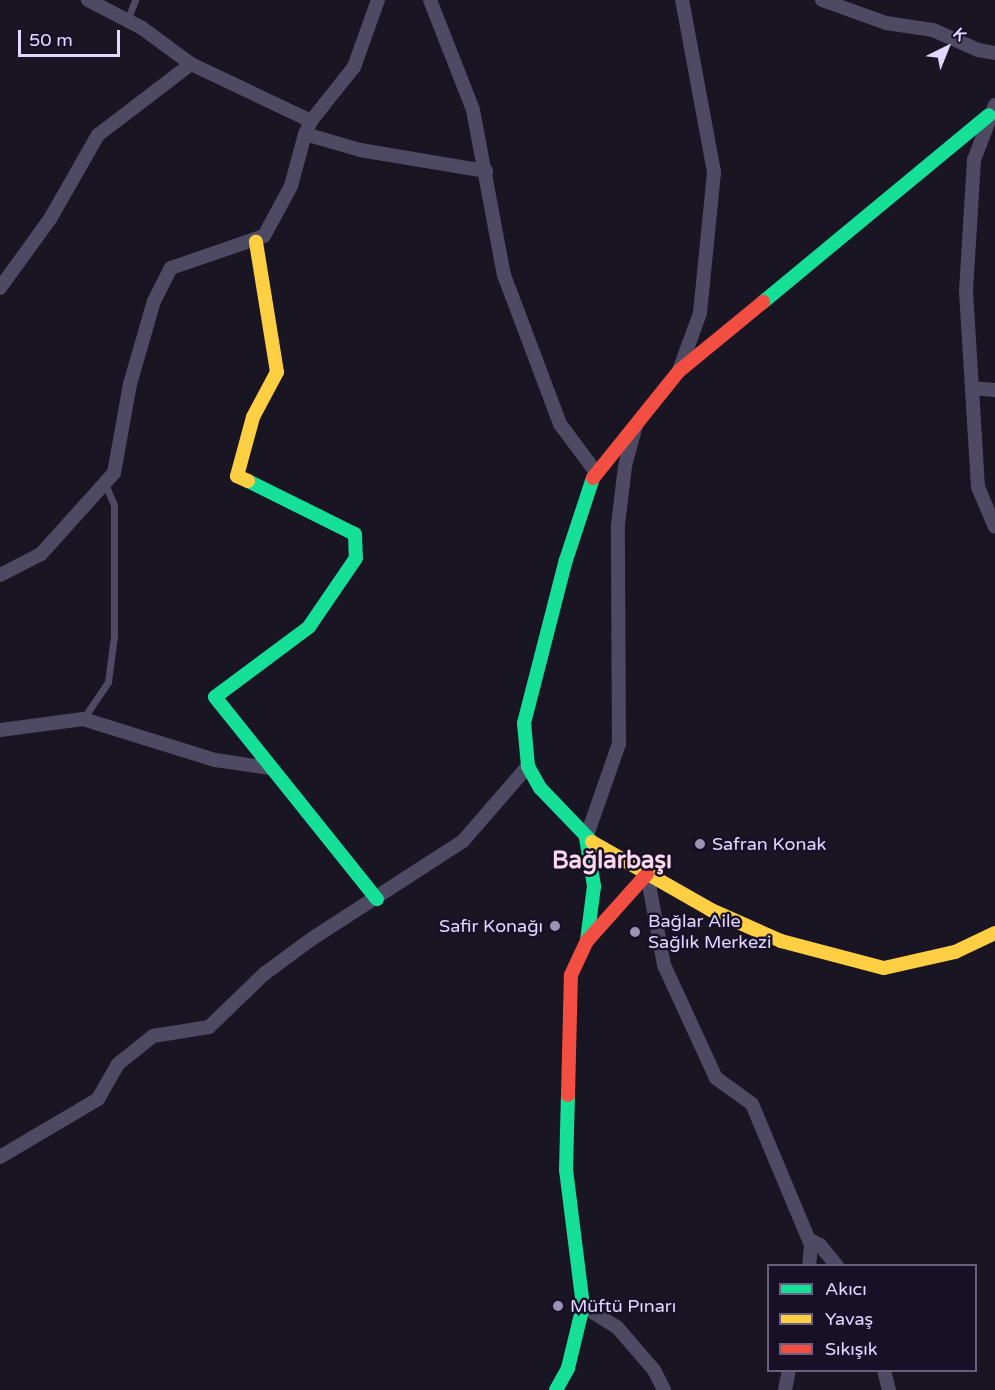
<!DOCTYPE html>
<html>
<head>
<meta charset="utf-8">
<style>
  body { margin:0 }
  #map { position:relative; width:995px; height:1390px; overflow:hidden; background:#191522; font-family:"Varela Round",sans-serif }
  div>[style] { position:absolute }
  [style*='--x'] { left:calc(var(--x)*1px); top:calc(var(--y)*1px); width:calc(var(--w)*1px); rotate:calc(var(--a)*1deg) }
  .lane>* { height:7px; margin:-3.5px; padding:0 3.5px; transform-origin:3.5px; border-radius:3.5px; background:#4f4a63 }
  .street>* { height:14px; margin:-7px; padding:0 7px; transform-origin:7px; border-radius:7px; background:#4f4a63 }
  .fast>* { height:14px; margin:-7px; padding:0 7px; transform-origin:7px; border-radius:7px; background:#16e098 }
  .slow>* { height:14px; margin:-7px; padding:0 7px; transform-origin:7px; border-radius:7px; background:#ffcf43 }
  .jam>* { height:14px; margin:-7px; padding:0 7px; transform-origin:7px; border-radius:7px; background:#f24e42 }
  .dots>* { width:16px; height:16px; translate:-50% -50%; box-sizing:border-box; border:3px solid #171027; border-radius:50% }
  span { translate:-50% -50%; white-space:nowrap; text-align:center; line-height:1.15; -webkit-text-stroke:5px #171027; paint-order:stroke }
  .poi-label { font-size:18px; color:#e1d7ff }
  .left { translate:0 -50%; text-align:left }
  .right { translate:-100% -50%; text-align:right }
  .district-label { font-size:24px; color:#ffd9eb; font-weight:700 }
  .legend { position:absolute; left:767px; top:1264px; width:210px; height:108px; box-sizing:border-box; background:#171027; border:2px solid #68607d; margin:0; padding:8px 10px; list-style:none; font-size:18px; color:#e1d7ff }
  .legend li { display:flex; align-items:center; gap:12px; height:30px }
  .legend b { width:30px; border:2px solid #68607d }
  .north { position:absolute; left:917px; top:18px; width:60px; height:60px; -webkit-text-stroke:4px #171027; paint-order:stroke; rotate:43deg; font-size:16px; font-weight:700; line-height:24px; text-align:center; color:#e1d7ff }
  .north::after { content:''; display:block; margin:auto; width:21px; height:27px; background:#e1d7ff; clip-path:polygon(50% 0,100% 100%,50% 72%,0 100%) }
  .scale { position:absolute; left:18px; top:30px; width:102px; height:27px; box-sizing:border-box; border:3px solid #e1d7ff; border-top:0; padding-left:8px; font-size:18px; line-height:21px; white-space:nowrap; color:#e1d7ff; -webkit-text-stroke:4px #171027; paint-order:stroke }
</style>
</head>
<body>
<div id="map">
  <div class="lane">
    <div style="--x:127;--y:21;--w:22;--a:-69"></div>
    <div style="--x:83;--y:719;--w:45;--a:-56"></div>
    <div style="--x:108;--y:682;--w:46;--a:-82.6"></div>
    <div style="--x:114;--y:636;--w:131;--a:-90"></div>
    <div style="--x:114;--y:505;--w:23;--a:-113"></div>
  </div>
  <div class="street">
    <div style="--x:88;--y:0;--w:61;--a:27.4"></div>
    <div style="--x:142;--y:28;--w:61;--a:36.3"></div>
    <div style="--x:191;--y:64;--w:133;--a:25.4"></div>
    <div style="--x:311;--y:121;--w:14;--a:115"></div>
    <div style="--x:305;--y:134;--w:57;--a:16.2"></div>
    <div style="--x:360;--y:150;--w:128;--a:9.5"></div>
    <div style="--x:430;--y:0;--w:118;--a:68.6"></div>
    <div style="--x:473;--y:110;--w:168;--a:79.4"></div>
    <div style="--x:504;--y:275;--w:159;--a:69.4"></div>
    <div style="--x:560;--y:424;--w:59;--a:53.3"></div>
    <div style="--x:822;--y:0;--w:68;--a:19.8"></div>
    <div style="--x:886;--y:23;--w:48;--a:8.5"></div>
    <div style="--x:933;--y:30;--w:49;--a:24"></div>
    <div style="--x:978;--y:50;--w:17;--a:10"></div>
    <div style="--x:995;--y:105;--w:59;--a:110.9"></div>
    <div style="--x:974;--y:160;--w:131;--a:93.5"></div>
    <div style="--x:966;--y:291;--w:196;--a:86.5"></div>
    <div style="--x:978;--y:487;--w:43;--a:67"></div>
    <div style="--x:311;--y:121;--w:69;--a:-51.5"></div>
    <div style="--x:354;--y:67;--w:71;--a:-70.3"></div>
    <div style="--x:0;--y:288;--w:85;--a:-54.1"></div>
    <div style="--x:50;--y:219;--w:97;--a:-60.3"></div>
    <div style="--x:98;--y:135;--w:117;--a:-37.4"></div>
    <div style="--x:680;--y:368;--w:59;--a:-70"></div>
    <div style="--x:700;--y:313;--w:142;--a:-84.3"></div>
    <div style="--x:714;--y:172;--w:175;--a:-100.5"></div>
    <div style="--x:972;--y:388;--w:23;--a:5"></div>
    <div style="--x:0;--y:575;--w:46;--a:-27.1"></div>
    <div style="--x:41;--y:554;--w:109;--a:-48"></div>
    <div style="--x:114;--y:473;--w:90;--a:-79.8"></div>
    <div style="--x:130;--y:384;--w:86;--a:-73.9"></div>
    <div style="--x:154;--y:301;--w:37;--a:-63"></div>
    <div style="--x:171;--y:268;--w:98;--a:-19"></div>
    <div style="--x:264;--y:236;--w:57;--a:-61.6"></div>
    <div style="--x:291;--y:186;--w:54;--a:-74.9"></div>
    <div style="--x:0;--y:730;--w:84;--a:-7.5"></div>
    <div style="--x:83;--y:719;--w:138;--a:17.3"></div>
    <div style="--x:215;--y:760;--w:56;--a:8.3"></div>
    <div style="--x:586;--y:838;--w:100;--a:-70.7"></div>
    <div style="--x:619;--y:744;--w:219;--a:-90.3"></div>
    <div style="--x:618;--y:525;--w:59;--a:-83.2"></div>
    <div style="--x:625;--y:466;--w:42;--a:-75"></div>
    <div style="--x:647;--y:874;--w:93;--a:79.4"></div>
    <div style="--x:664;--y:965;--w:124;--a:65.3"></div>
    <div style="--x:716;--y:1078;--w:44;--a:35.8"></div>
    <div style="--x:752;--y:1104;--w:153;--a:67.3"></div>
    <div style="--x:811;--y:1245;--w:21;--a:95"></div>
    <div style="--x:0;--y:1157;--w:114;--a:-30.6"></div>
    <div style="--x:98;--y:1099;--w:40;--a:-60.3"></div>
    <div style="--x:118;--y:1064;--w:45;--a:-38.7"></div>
    <div style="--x:153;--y:1036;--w:57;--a:-9.1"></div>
    <div style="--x:209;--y:1027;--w:76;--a:-43.9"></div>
    <div style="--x:264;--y:974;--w:61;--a:-36.3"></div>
    <div style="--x:313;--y:938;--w:179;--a:-32.9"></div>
    <div style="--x:463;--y:841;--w:99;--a:-49.1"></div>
    <div style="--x:809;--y:1239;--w:13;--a:29"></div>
    <div style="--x:820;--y:1245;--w:27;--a:51"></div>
    <div style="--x:583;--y:1306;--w:40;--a:32"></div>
    <div style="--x:617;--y:1327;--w:57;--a:49.3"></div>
    <div style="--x:654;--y:1370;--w:22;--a:63"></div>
    <div style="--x:884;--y:1370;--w:21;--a:76"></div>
    <div style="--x:785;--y:1390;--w:20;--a:-79"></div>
  </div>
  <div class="fast">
    <div style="--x:763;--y:302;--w:293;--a:-39.6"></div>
    <div style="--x:248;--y:481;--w:119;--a:26.4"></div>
    <div style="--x:355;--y:534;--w:24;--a:88"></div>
    <div style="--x:356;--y:558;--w:83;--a:124.3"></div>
    <div style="--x:309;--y:627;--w:117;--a:143.3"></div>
    <div style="--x:215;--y:697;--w:259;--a:51.3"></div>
    <div style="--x:586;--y:838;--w:49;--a:80.5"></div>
    <div style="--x:594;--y:886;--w:55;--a:97.3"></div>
    <div style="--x:592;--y:842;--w:75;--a:-133.9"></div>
    <div style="--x:540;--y:788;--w:25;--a:-119"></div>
    <div style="--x:528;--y:766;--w:43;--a:-95.3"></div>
    <div style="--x:524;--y:723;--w:168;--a:-75.6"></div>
    <div style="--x:566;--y:560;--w:86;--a:-71.8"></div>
    <div style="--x:556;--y:1390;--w:25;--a:-61"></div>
    <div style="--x:568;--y:1368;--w:64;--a:-76.4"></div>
    <div style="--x:583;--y:1306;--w:137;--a:-97.1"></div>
    <div style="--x:566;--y:1170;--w:75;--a:-88.5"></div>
  </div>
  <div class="slow">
    <div style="--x:248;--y:481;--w:12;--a:-156"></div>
    <div style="--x:237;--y:476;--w:61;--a:-74.8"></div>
    <div style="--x:253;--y:417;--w:51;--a:-61.9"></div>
    <div style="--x:277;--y:372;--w:132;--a:-99.2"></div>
    <div style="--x:592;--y:842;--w:137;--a:29.7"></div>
    <div style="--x:711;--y:910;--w:77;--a:23.9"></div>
    <div style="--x:781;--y:941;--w:106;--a:14.7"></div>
    <div style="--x:884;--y:968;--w:73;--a:-12.7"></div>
    <div style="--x:955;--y:952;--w:44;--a:-25.4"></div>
  </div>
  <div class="jam">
    <div style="--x:593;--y:478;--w:137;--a:-51.2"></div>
    <div style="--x:679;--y:371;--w:109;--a:-39.4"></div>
    <div style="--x:568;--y:1095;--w:120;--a:-88.6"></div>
    <div style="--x:571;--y:975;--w:38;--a:-65"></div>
    <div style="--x:587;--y:941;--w:90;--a:-48.2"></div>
  </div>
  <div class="dots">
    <div style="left:700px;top:844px;background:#9b93b2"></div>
    <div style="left:555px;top:926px;background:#9b93b2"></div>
    <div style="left:635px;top:932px;background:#9b93b2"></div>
    <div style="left:558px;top:1306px;background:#9b93b2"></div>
  </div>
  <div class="poi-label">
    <span class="left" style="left:712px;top:844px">Safran Konak</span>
    <span class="left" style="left:648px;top:932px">Bağlar Aile<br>Sağlık Merkezi</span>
    <span class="right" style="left:543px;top:926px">Safir Konağı</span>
    <span class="left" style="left:570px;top:1306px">Müftü Pınarı</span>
  </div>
  <div class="district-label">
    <span style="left:612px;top:861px">Bağlarbaşı</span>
  </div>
  <ul class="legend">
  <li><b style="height:8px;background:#16e098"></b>Akıcı</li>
  <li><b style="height:8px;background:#ffcf43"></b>Yavaş</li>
  <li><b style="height:8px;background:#f24e42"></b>Sıkışık</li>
  </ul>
  <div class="north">K</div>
  <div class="scale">50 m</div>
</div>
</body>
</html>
